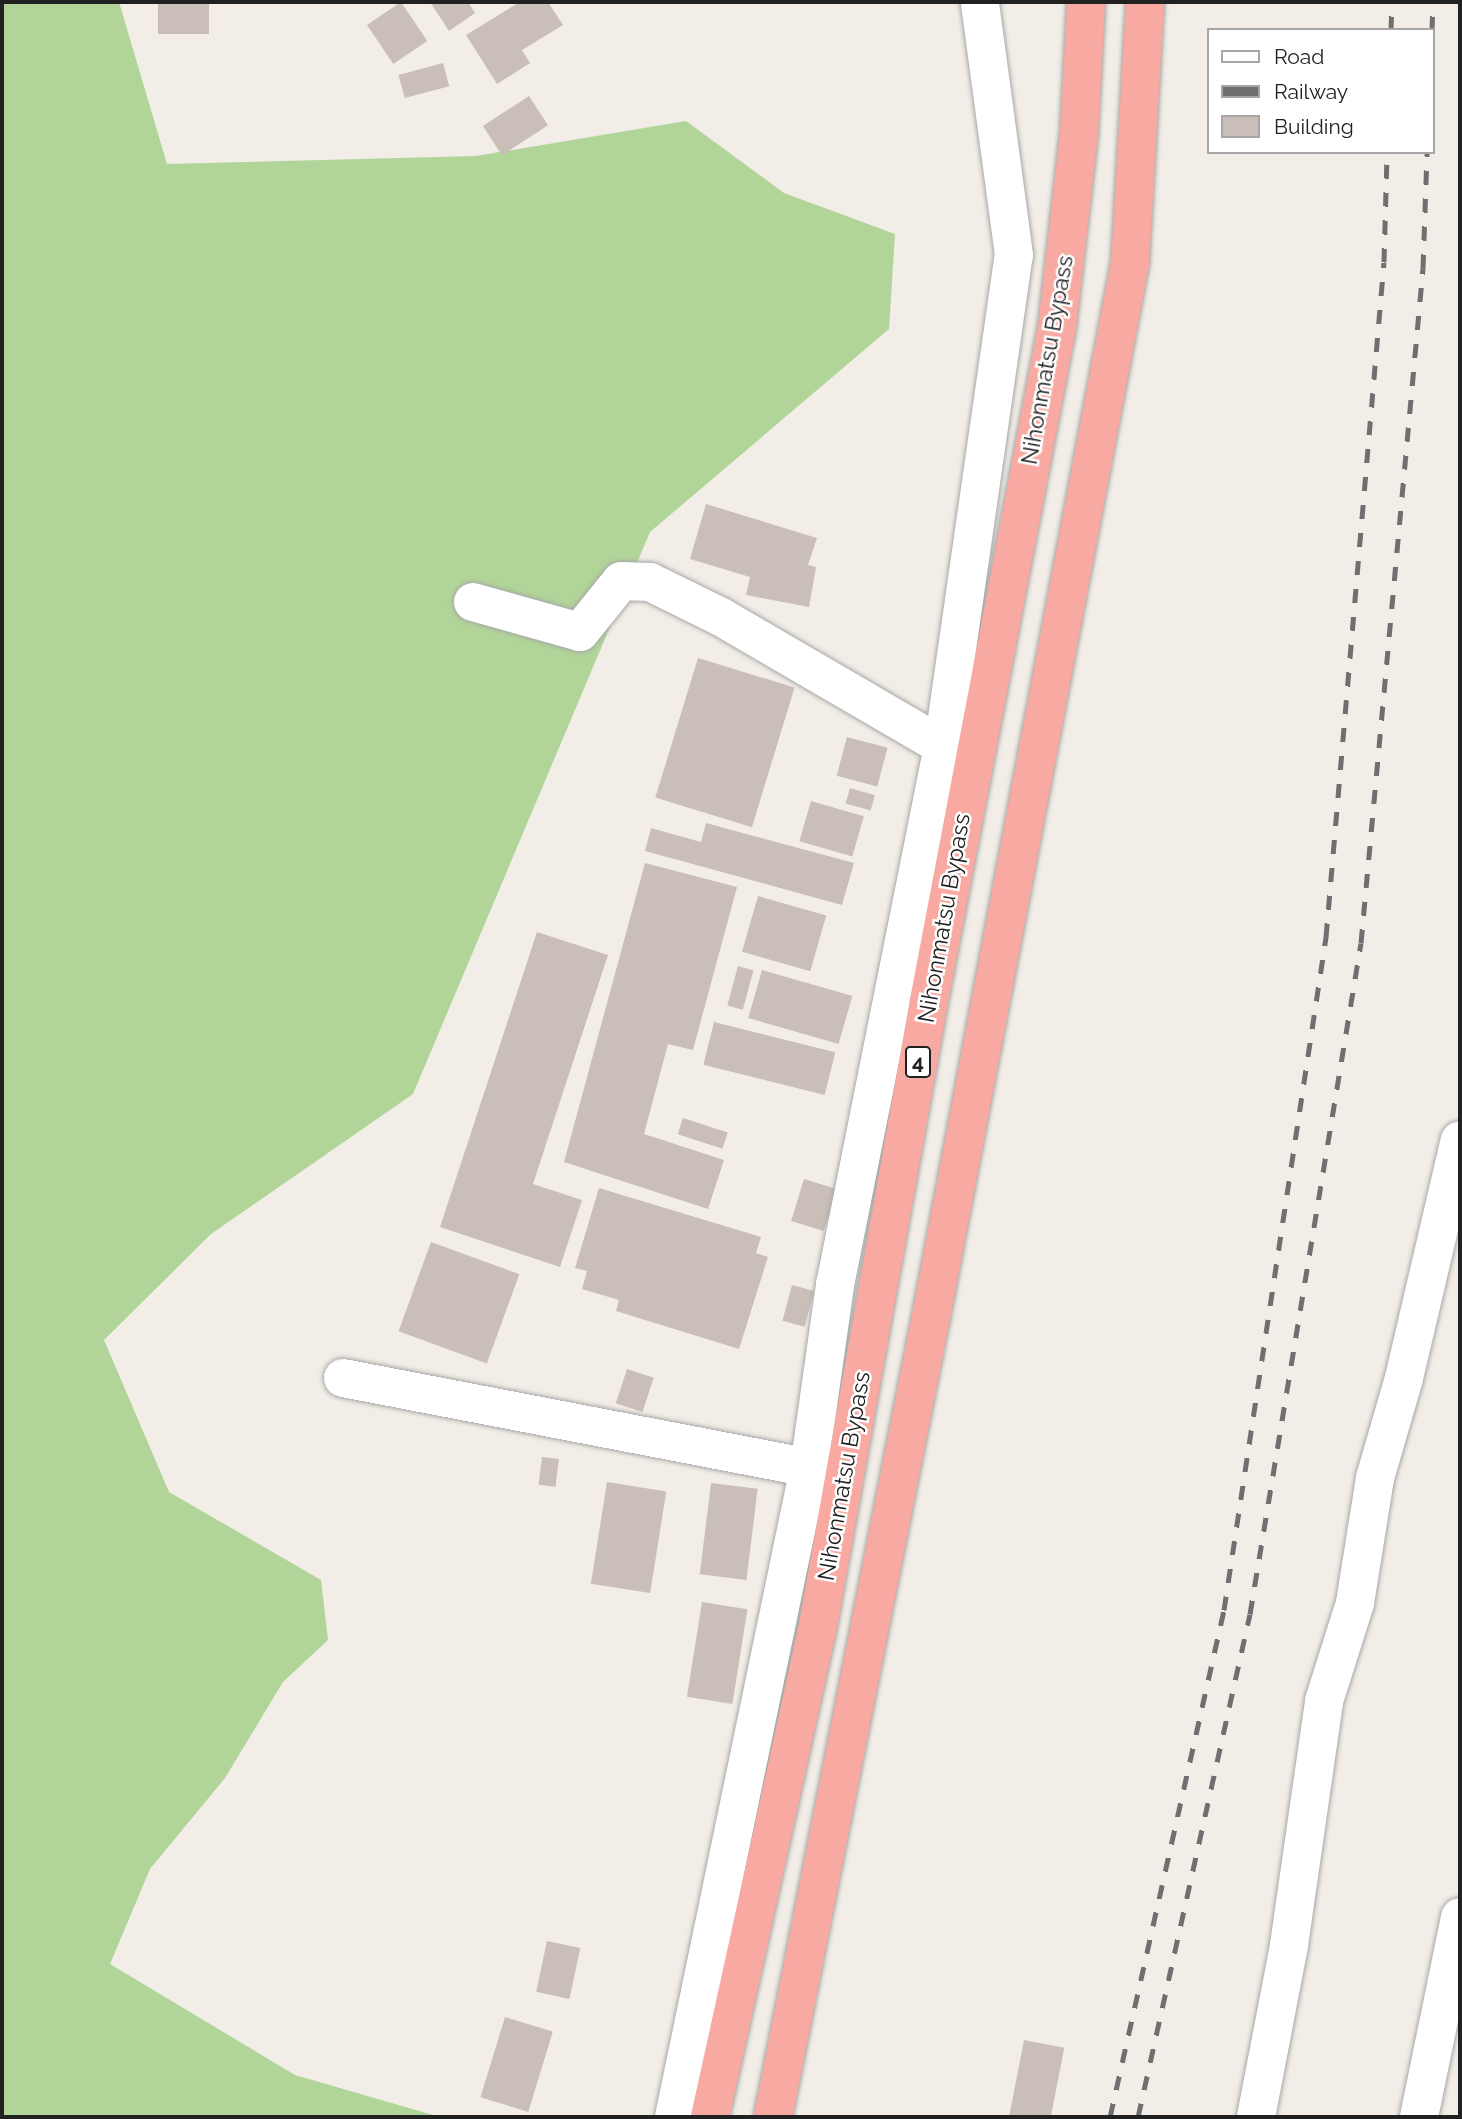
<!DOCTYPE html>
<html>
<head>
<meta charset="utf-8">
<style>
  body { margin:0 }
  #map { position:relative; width:1462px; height:2119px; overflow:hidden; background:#f2ede6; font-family:Raleway,sans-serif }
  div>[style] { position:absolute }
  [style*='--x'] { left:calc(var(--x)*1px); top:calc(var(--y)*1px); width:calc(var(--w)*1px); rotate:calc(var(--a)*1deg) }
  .forest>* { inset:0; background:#b1d598 }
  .building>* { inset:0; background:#cabeb9; transform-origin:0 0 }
  .roads { filter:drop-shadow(0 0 2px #a8a8a8) drop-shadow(0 0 2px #a8a8a8) }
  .minor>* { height:38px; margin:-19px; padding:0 19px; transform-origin:19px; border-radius:19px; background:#fff }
  .trunk>* { height:38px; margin:-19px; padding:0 19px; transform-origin:19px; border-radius:19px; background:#f7a9a2 }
  .rail>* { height:5px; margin-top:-2.5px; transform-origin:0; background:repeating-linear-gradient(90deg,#6f6f6f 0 14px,transparent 0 28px) }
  span { translate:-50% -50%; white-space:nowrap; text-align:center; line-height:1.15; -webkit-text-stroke:5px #fff; paint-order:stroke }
  .shield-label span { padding:2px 5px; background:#fff; border:2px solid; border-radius:5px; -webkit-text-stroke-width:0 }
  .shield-label { font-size:21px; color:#212121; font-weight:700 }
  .street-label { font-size:23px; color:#212121 }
  .frame { position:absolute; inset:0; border:4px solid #212121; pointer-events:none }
  .legend { position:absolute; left:1207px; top:28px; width:228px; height:126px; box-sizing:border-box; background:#fff; border:2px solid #a6a6a6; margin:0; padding:9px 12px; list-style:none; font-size:21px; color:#212121 }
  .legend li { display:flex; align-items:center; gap:14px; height:35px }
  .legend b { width:35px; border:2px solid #a6a6a6 }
</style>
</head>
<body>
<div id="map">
  <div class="forest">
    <div style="clip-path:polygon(2px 2px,119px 2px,167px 164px,476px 156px,686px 121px,784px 193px,895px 234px,889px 329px,650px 532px,413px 1094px,211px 1234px,104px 1340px,169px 1492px,321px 1580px,328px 1640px,283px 1682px,225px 1778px,150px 1869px,110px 1964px,295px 2075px,440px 2117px,2px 2117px)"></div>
  </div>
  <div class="building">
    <div style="left:158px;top:2px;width:51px;height:32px"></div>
    <div style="left:401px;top:2px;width:47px;height:41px;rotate:56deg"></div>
    <div style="clip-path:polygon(430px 2px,468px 2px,475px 13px,449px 31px)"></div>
    <div style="clip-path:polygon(520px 2px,548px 2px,563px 25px,522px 50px,530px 63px,497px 84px,466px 35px)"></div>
    <div style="left:443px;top:63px;width:24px;height:46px;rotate:75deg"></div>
    <div style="left:529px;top:96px;width:35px;height:55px;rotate:57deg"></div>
    <div style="clip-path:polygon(706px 504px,817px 538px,808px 565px,816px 567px,809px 607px,746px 595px,750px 577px,690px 559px)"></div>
    <div style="left:698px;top:658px;width:101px;height:146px;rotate:17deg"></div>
    <div style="left:847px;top:737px;width:42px;height:40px;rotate:15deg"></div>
    <div style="left:850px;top:788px;width:26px;height:16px;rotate:16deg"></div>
    <div style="left:811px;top:801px;width:55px;height:42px;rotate:16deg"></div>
    <div style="clip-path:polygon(706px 823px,854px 863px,842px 905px,645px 851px,651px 828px,701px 842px)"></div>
    <div style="clip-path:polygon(645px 863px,737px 887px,693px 1050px,668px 1044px,644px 1134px,724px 1160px,708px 1209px,564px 1162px)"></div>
    <div style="left:758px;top:896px;width:71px;height:58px;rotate:16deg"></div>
    <div style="clip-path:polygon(537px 932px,608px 955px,533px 1184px,582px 1200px,560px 1267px,440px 1227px)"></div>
    <div style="left:738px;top:966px;width:16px;height:41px;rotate:15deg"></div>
    <div style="left:762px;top:970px;width:94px;height:50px;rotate:16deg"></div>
    <div style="left:714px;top:1022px;width:125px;height:44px;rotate:14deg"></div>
    <div style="left:683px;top:1118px;width:47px;height:17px;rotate:18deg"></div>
    <div style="left:804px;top:1179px;width:34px;height:44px;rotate:17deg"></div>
    <div style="clip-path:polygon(599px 1188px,761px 1237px,756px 1253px,768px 1257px,739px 1349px,616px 1311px,619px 1300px,582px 1289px,587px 1271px,575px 1268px)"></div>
    <div style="left:431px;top:1242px;width:94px;height:95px;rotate:20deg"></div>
    <div style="left:792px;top:1285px;width:23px;height:37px;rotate:15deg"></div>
    <div style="left:627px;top:1369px;width:28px;height:36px;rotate:18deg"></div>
    <div style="left:542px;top:1457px;width:17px;height:28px;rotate:7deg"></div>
    <div style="left:607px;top:1482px;width:60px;height:103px;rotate:9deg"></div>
    <div style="left:711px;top:1483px;width:47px;height:92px;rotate:7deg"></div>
    <div style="left:702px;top:1602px;width:46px;height:96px;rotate:9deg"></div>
    <div style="left:547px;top:1941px;width:34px;height:52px;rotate:12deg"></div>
    <div style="left:505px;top:2017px;width:50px;height:84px;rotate:17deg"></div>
    <div style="left:1024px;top:2040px;width:41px;height:78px;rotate:11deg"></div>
  </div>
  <div class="roads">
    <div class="minor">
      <div style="--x:473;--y:602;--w:111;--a:15.7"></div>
      <div style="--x:580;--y:632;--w:65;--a:-51.2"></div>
      <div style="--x:621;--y:581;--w:29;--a:2"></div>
      <div style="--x:650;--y:582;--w:79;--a:26.2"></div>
      <div style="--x:721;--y:617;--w:257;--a:30.2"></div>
      <div style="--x:343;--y:1378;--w:475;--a:10.9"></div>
      <div style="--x:674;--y:2117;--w:663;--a:-78.25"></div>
      <div style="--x:809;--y:1468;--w:185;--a:-81.9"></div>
      <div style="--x:835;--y:1285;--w:550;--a:-78.67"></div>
      <div style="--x:943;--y:746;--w:496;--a:-81.8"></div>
      <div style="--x:1014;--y:255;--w:255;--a:-97.7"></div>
      <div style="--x:1256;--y:2117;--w:175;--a:-79.1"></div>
      <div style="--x:1289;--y:1945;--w:246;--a:-81.8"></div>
      <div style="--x:1324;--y:1701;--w:103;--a:-72.4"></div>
      <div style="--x:1355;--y:1603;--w:127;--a:-80.9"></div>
      <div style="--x:1375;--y:1478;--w:104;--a:-73.8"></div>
      <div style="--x:1404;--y:1378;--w:244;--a:-76.8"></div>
      <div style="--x:1419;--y:2117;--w:204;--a:-78.4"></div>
    </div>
    <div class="trunk">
      <div style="--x:710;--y:2117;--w:498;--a:-77.6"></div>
      <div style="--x:817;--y:1631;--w:640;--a:-79.92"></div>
      <div style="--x:929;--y:1001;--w:686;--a:-79.25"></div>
      <div style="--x:1057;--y:327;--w:195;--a:-83.5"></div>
      <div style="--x:1079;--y:133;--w:131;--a:-86.9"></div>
      <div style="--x:773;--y:2117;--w:815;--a:-78.83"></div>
      <div style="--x:931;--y:1317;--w:1073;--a:-79.31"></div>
      <div style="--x:1130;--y:263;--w:261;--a:-86.7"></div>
    </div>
  </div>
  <div class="rail">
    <div style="--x:1391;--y:30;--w:28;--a:-88"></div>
    <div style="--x:1432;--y:30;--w:28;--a:-88"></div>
    <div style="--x:1110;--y:2117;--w:520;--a:-77.33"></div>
    <div style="--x:1224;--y:1610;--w:681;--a:-81.38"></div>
    <div style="--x:1326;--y:937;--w:677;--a:-85.09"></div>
    <div style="--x:1384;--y:262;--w:110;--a:-88.4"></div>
    <div style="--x:1138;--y:2117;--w:515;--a:-77.45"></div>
    <div style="--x:1250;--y:1614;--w:680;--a:-80.61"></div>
    <div style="--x:1361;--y:943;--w:678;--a:-84.75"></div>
    <div style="--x:1423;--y:268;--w:116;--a:-88"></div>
  </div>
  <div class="shield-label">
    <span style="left:918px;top:1062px">4</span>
  </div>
  <div class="street-label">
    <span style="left:1047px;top:360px;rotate:-80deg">Nihonmatsu Bypass</span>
    <span style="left:944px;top:918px;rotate:-80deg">Nihonmatsu Bypass</span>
    <span style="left:844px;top:1476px;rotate:-80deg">Nihonmatsu Bypass</span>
  </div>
  <div class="frame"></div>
  <ul class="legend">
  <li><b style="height:9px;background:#fff"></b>Road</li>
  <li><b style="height:9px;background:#6f6f6f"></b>Railway</li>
  <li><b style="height:19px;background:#cabeb9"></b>Building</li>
  </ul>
</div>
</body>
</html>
